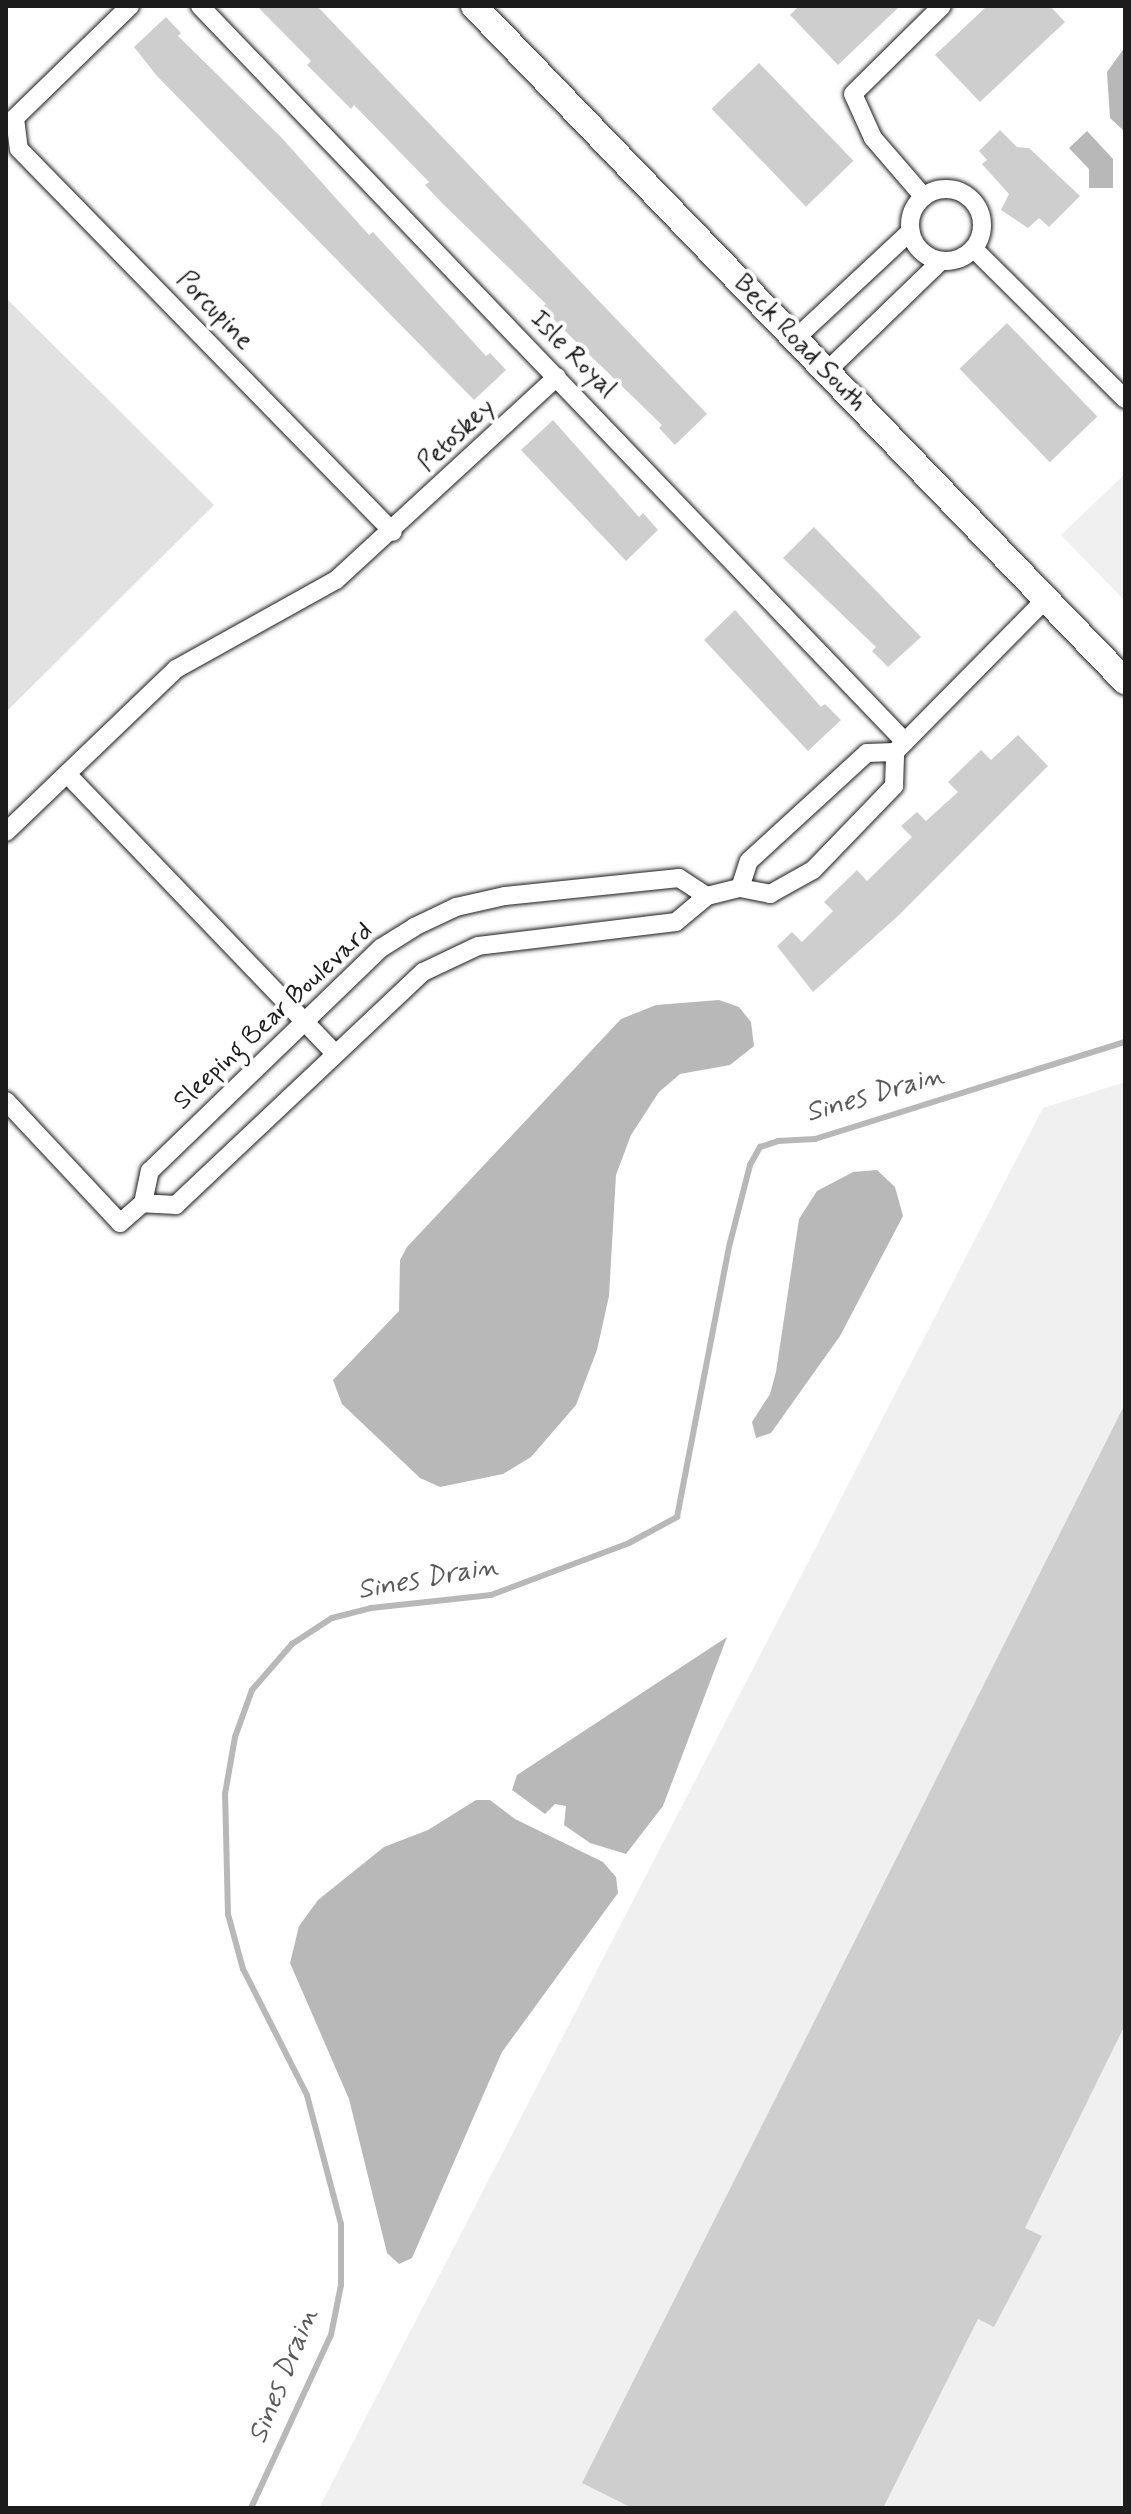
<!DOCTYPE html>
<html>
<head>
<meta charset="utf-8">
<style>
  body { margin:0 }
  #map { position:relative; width:1131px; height:2514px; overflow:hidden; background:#fff; font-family:Mynerve,sans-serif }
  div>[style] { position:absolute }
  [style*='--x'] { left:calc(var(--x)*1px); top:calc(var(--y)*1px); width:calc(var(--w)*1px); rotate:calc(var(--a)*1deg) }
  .built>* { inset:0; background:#f0f0f0 }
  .green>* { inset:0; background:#e2e2e2 }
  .water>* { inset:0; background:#b8b8b8 }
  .stream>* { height:6px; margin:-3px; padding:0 3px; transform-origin:3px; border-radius:3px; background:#b8b8b8 }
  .building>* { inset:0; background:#cecece; transform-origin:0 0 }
  .roads { filter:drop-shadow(0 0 2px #1c1c1c) drop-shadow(0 0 2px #1c1c1c) }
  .minor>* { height:18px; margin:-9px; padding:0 9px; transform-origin:9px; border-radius:9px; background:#fff }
  .minor>.ring { margin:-9px; padding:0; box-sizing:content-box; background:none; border:18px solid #fff; border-radius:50% }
  .secondary>* { height:26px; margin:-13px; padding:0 13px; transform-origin:13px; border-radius:13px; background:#fff }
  span { translate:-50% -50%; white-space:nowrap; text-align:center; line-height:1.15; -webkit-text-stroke:8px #fff; paint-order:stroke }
  .street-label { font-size:26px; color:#1c1c1c }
  .water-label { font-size:28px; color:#5a5a5a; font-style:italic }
  .frame { position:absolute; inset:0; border:8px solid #1c1c1c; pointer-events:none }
</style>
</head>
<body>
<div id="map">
  <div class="built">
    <div style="clip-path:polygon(1125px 474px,1125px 601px,1061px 535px)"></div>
    <div style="clip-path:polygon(1125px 1082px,1125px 2508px,319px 2508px,1043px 1108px)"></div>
  </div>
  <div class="green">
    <div style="clip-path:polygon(6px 298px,214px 505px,6px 712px)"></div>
  </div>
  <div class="water">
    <div style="clip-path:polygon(1125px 47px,1125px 132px,1110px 118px,1107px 72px)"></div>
    <div style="clip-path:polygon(1087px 131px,1113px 159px,1113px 188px,1089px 188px,1089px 169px,1069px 148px)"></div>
    <div style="clip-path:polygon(719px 1000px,739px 1007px,751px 1022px,754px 1046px,730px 1065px,680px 1074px,659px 1092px,631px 1135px,616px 1175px,609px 1296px,597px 1350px,576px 1405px,531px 1457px,503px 1474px,440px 1487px,420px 1478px,342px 1404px,333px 1380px,399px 1311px,400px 1260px,407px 1247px,621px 1019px,656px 1005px)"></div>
    <div style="clip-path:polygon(877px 1170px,895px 1187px,903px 1216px,840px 1336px,771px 1433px,756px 1438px,752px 1422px,770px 1394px,776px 1372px,799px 1219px,817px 1191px,853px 1172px)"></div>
    <div style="clip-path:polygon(727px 1637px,663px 1806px,626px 1854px,590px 1843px,564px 1825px,566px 1806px,555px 1804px,545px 1814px,512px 1790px,517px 1775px)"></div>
    <div style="clip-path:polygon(476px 1800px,490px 1800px,515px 1819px,603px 1862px,616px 1877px,618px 1893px,502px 2052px,412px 2258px,399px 2264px,387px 2253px,349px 2099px,290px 1963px,299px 1926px,318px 1900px,384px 1847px,428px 1830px)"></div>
  </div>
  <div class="stream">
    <div style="--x:251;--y:2508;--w:191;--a:-65.2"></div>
    <div style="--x:331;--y:2335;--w:51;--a:-78.7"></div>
    <div style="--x:341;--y:2285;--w:61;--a:-90"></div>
    <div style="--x:341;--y:2224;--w:133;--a:-104.8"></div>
    <div style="--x:307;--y:2095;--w:141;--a:-116.9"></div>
    <div style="--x:243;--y:1969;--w:57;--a:-105.3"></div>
    <div style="--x:228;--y:1914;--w:120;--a:-91.4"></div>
    <div style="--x:225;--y:1794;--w:58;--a:-80"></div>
    <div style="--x:235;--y:1737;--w:50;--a:-70.1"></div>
    <div style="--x:252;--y:1690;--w:61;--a:-49"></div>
    <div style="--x:292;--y:1644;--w:48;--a:-33"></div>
    <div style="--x:332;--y:1618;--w:40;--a:-14.4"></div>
    <div style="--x:371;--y:1608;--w:121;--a:-6.2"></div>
    <div style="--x:491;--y:1595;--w:147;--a:-20.6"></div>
    <div style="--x:629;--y:1543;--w:55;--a:-28.4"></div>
    <div style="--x:677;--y:1517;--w:279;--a:-79.1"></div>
    <div style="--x:730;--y:1243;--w:81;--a:-75.6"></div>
    <div style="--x:750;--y:1165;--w:21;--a:-61"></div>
    <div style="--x:760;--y:1147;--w:19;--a:-18"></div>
    <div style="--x:778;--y:1141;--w:37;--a:-3"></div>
    <div style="--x:815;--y:1139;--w:325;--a:-17.4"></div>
  </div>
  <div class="building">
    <div style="clip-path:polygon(257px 6px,317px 6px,707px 414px,675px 445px,659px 428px,662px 425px,569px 335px,542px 307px,546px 304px,442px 203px,425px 185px,429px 182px,354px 105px,351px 109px,307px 65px,311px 61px)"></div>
    <div style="clip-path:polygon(799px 6px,900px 6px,838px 65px,790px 15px)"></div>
    <div style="clip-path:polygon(987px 6px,1050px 6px,1065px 22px,980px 102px,935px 55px)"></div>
    <div style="clip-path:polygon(166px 17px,181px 33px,178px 36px,280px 136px,369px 235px,373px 232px,486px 356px,490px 353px,506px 370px,474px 400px,157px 76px,134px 47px)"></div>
    <div style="left:759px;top:63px;width:136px;height:66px;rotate:46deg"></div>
    <div style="clip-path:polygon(1000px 130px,1017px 147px,1029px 148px,1080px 196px,1049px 227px,1039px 218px,1028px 228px,1001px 210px,1009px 194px,982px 164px,987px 160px,979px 151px)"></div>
    <div style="left:1007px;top:323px;width:130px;height:66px;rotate:46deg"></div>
    <div style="clip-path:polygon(553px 420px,639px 517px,643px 513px,658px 530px,626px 561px,521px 450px)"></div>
    <div style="clip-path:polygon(814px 527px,921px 637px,888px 667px,872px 651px,876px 647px,783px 558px)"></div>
    <div style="clip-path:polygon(735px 610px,821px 707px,825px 704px,841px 720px,808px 751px,704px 640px)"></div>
    <div style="clip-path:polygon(1018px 735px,1048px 766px,899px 915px,813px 992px,777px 946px,792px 932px,802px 942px,833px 911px,824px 902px,857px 870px,867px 881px,912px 837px,901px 826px,917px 812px,926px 821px,958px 792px,948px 782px,981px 750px,991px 760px)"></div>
    <div style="clip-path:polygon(1125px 1404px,1125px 2025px,1025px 2228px,1042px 2236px,994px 2327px,978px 2319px,883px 2508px,632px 2508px,582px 2483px)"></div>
  </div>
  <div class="roads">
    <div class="minor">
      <div style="--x:130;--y:6;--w:161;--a:135.8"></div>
      <div style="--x:15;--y:118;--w:31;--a:83"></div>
      <div style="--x:19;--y:149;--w:535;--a:45.68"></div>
      <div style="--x:200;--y:6;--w:1019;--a:46.23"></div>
      <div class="ring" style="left:910px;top:189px;width:54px;height:54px"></div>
      <div style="--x:923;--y:196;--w:77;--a:-130.8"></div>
      <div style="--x:873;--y:138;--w:48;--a:-114.4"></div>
      <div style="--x:853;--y:94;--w:125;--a:-44.7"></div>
      <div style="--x:974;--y:249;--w:213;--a:44.8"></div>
      <div style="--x:795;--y:339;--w:158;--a:-43"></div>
      <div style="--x:826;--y:372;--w:160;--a:-44"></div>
      <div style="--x:67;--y:774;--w:387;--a:46.2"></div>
      <div style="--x:6;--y:832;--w:236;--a:-43.8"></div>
      <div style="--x:176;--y:669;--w:183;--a:-29.1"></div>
      <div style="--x:336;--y:580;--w:300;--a:-42.6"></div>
      <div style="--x:740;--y:888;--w:28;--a:-72"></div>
      <div style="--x:749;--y:861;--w:160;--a:-42.5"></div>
      <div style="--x:867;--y:753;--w:28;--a:-2"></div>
      <div style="--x:707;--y:896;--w:34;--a:-14"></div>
      <div style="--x:740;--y:888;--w:31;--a:11"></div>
      <div style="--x:770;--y:894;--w:49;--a:-29.2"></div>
      <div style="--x:813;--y:870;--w:117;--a:-46"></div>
      <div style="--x:894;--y:786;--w:34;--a:-88"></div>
      <div style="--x:895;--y:752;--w:215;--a:-45.4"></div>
      <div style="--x:6;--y:1101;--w:167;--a:46.9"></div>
      <div style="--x:120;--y:1223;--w:30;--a:-41"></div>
      <div style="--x:143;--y:1203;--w:33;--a:-78"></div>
      <div style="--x:150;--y:1171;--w:321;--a:-44"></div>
      <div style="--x:381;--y:948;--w:39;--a:-32"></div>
      <div style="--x:414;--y:927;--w:47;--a:-25.5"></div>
      <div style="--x:456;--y:907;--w:50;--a:-12.7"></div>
      <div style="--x:505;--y:896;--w:175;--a:-5.9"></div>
      <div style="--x:679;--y:878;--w:33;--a:33"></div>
      <div style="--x:707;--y:896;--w:40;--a:140"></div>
      <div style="--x:676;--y:922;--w:199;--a:173.1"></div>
      <div style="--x:478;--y:946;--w:61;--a:154.7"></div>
      <div style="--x:423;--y:972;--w:340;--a:136.7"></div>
      <div style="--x:176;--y:1205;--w:33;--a:-177"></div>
    </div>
    <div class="secondary">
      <div style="--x:474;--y:6;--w:938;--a:46.04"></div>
    </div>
  </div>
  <div class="street-label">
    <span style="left:214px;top:311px;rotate:46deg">Porcupine</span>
    <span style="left:799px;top:344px;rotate:46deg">Beck Road South</span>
    <span style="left:572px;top:355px;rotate:46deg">Isle Royal</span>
    <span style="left:457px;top:436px;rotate:-43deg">Petoskey</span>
    <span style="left:274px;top:1017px;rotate:-43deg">Sleeping Bear Boulevard</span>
  </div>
  <div class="water-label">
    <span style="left:875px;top:1095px;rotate:-16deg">Sines Drain</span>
    <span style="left:428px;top:1579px;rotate:-10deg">Sines Drain</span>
    <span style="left:284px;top:2376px;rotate:-68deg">Sines Drain</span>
  </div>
  <div class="frame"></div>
</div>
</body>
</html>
